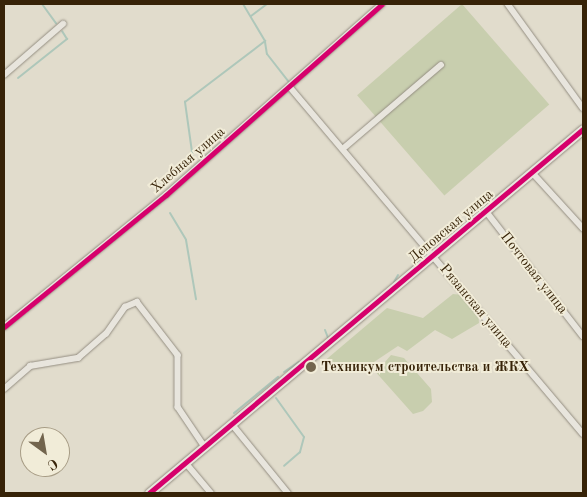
<!DOCTYPE html>
<html>
<head>
<meta charset="utf-8">
<style>
  body { margin:0 }
  #map { position:relative; width:587px; height:497px; overflow:hidden; background:#e1dccc; font-family:"Old Standard TT",serif }
  div>[style] { position:absolute }
  [style*='--x'] { left:calc(var(--x)*1px); top:calc(var(--y)*1px); width:calc(var(--w)*1px); rotate:calc(var(--a)*1deg) }
  .green>* { inset:0; background:#c8ceae; transform-origin:0 0 }
  .stream>* { height:2px; margin:-1px; padding:0 1px; transform-origin:1px; border-radius:1px; background:#aec7ba }
  .roads { filter:drop-shadow(0 0 1px #948e82) drop-shadow(0 0 1px #948e82) }
  .street>* { height:5.5px; margin:-2.75px; padding:0 2.75px; transform-origin:2.75px; border-radius:2.75px; background:#e8e5dd }
  .secondary>* { height:9px; margin:-4.5px; padding:0 4.5px; transform-origin:4.5px; border-radius:4.5px; background:#e8e5dd }
  .cycleway>* { height:5px; margin:-2.5px; padding:0 2.5px; transform-origin:2.5px; border-radius:2.5px; background:#d6006c }
  .dots>* { width:14px; height:14px; translate:-50% -50%; box-sizing:border-box; border:2px solid #f1ecd8; border-radius:50% }
  span { translate:-50% -50%; white-space:nowrap; text-align:center; line-height:1.15; -webkit-text-stroke:4px #f1ecd8; paint-order:stroke }
  .street-label { font-size:14px; color:#372308 }
  .poi-label { font-size:14px; color:#372308; font-weight:700 }
  .left { translate:0 -50%; text-align:left }
  .frame { position:absolute; inset:0; border:5px solid #372308; pointer-events:none }
  .north { position:absolute; left:20px; top:427px; width:50px; height:50px; box-sizing:border-box; background:#f1ecd8; border:1px solid #a79c85; border-radius:50%; rotate:148deg; font-size:14px; font-weight:700; line-height:20px; text-align:center; color:#372308 }
  .north::after { content:''; display:block; margin:auto; width:18px; height:22px; background:#72644d; clip-path:polygon(50% 0,100% 100%,50% 72%,0 100%) }
</style>
</head>
<body>
<div id="map">
  <div class="green">
    <div style="left:462px;top:4px;width:133px;height:139px;rotate:49deg"></div>
    <div style="clip-path:polygon(453px 294px,463px 295px,478px 313px,479px 323px,452px 339px,435px 330px,407px 351px,398px 346px,359px 372px,333px 369px,322px 363px,387px 308px,423px 318px)"></div>
    <div style="clip-path:polygon(391px 355px,404px 358px,431px 389px,432px 402px,423px 411px,413px 414px,373px 369px,379px 369px)"></div>
  </div>
  <div class="stream">
    <div style="--x:42;--y:4;--w:24;--a:54"></div>
    <div style="--x:251;--y:16;--w:20;--a:-37"></div>
    <div style="--x:265;--y:42;--w:12;--a:81"></div>
    <div style="--x:267;--y:54;--w:36;--a:52"></div>
    <div style="--x:18;--y:78;--w:63;--a:-38.5"></div>
    <div style="--x:67;--y:39;--w:9;--a:-122"></div>
    <div style="--x:155;--y:192;--w:50;--a:-41"></div>
    <div style="--x:193;--y:159;--w:58;--a:-98"></div>
    <div style="--x:185;--y:102;--w:101;--a:-37.3"></div>
    <div style="--x:265;--y:41;--w:43;--a:-120.7"></div>
    <div style="--x:170;--y:213;--w:31;--a:59"></div>
    <div style="--x:186;--y:240;--w:60;--a:80.4"></div>
    <div style="--x:394;--y:282;--w:8;--a:-60"></div>
    <div style="--x:325;--y:330;--w:9;--a:69"></div>
    <div style="--x:284;--y:372;--w:18;--a:-34"></div>
    <div style="--x:276;--y:398;--w:48;--a:54.3"></div>
    <div style="--x:304;--y:437;--w:16;--a:105"></div>
    <div style="--x:300;--y:452;--w:21;--a:139"></div>
    <div style="--x:234;--y:413;--w:57;--a:-39.3"></div>
  </div>
  <div class="roads">
    <div class="street">
      <div style="--x:508;--y:4;--w:128;--a:54.2"></div>
      <div style="--x:4;--y:75;--w:78;--a:-40.8"></div>
      <div style="--x:290;--y:87;--w:454;--a:49.8"></div>
      <div style="--x:345;--y:147;--w:126;--a:-40.5"></div>
      <div style="--x:532;--y:172;--w:76;--a:47.7"></div>
      <div style="--x:486;--y:211;--w:158;--a:52.2"></div>
      <div style="--x:4;--y:327;--w:209;--a:-39.2"></div>
      <div style="--x:166;--y:195;--w:288;--a:-41.5"></div>
      <div style="--x:4;--y:389;--w:35;--a:-41"></div>
      <div style="--x:30;--y:366;--w:49;--a:-9.5"></div>
      <div style="--x:78;--y:358;--w:37;--a:-41"></div>
      <div style="--x:106;--y:334;--w:33;--a:-55"></div>
      <div style="--x:125;--y:307;--w:13;--a:-23"></div>
      <div style="--x:137;--y:302;--w:67;--a:52.3"></div>
      <div style="--x:178;--y:355;--w:52;--a:90"></div>
      <div style="--x:178;--y:407;--w:48;--a:56"></div>
      <div style="--x:232;--y:424;--w:89;--a:50.9"></div>
      <div style="--x:186;--y:463;--w:39;--a:50"></div>
    </div>
    <div class="secondary">
      <div style="--x:149;--y:493;--w:566;--a:-39.99"></div>
    </div>
  </div>
  <div class="cycleway">
    <div style="--x:4;--y:327;--w:209;--a:-39.2"></div>
    <div style="--x:166;--y:195;--w:288;--a:-41.5"></div>
    <div style="--x:149;--y:493;--w:566;--a:-39.99"></div>
  </div>
  <div class="dots">
    <div style="left:311px;top:367px;background:#72644d"></div>
  </div>
  <div class="street-label">
    <span style="left:188px;top:160px;rotate:-41deg">Хлебная улица</span>
    <span style="left:451px;top:226px;rotate:-40deg">Деповская улица</span>
    <span style="left:534px;top:273px;rotate:52deg">Почтовая улица</span>
    <span style="left:476px;top:306px;rotate:50deg">Рязанская улица</span>
  </div>
  <div class="poi-label">
    <span class="left" style="left:321px;top:367px">Техникум строительства и ЖКХ</span>
  </div>
  <div class="frame"></div>
  <div class="north">С</div>
</div>
</body>
</html>
